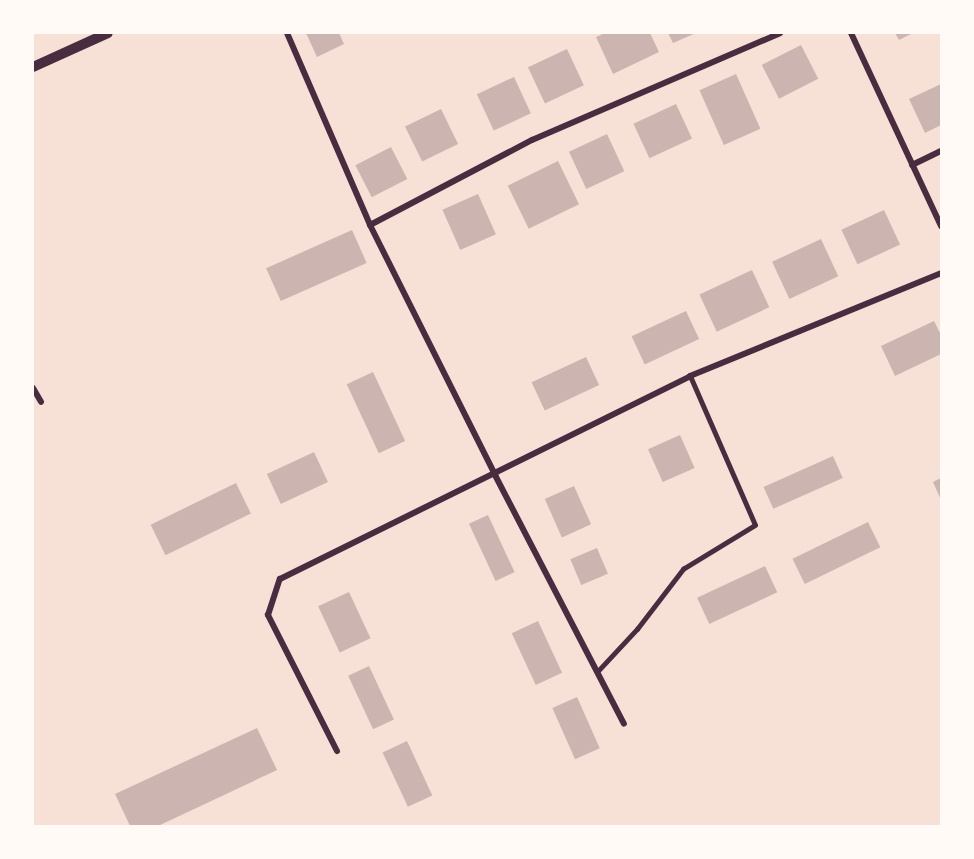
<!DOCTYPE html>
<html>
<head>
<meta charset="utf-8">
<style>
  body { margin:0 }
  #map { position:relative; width:974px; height:859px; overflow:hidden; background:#f7e1d7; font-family:Roboto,sans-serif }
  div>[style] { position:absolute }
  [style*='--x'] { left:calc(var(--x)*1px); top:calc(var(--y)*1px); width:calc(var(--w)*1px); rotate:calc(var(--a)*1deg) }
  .building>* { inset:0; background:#ccb4b1; transform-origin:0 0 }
  .service>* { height:4.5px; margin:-2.25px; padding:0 2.25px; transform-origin:2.25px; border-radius:2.25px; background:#4a2c40 }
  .minor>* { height:6px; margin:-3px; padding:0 3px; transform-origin:3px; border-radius:3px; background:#4a2c40 }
  .tertiary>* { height:10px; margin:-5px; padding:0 5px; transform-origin:5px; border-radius:5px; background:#4a2c40 }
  span { translate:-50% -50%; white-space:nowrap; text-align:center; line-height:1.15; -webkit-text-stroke:4.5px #fffaf5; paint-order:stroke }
  .frame { position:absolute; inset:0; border:34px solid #fffaf5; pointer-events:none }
</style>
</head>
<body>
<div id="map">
  <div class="building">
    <div style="clip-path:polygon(306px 33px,339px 33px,344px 44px,317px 57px)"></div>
    <div style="clip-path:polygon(605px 33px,650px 33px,659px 52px,613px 74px,596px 37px)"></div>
    <div style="clip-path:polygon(668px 33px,696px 33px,673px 43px)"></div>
    <div style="clip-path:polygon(895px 33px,913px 33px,899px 40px)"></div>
    <div style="left:801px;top:45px;width:38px;height:44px;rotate:63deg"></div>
    <div style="left:567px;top:49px;width:40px;height:43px;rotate:65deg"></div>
    <div style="left:736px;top:74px;width:60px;height:40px;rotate:66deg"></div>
    <div style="left:514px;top:77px;width:40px;height:41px;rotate:65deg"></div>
    <div style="clip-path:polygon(941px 84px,941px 125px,925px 133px,909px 99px)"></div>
    <div style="left:676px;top:104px;width:38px;height:47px;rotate:65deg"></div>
    <div style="left:441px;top:109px;width:39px;height:40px;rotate:64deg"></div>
    <div style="left:607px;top:134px;width:41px;height:42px;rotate:65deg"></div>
    <div style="left:391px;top:147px;width:36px;height:40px;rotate:63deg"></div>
    <div style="left:558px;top:161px;width:48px;height:56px;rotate:64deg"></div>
    <div style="left:478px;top:194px;width:44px;height:39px;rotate:66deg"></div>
    <div style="left:884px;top:210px;width:38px;height:47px;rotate:65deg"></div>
    <div style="left:352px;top:230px;width:36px;height:94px;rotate:66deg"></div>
    <div style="left:821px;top:239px;width:41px;height:54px;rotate:65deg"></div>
    <div style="left:752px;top:270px;width:41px;height:58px;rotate:65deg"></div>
    <div style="left:686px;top:311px;width:31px;height:60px;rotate:65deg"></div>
    <div style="clip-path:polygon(934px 321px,941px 335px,941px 354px,895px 376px,881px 346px)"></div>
    <div style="left:586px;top:357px;width:31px;height:60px;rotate:65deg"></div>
    <div style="left:373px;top:372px;width:76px;height:29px;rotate:65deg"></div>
    <div style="left:680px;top:435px;width:36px;height:35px;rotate:66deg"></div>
    <div style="left:314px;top:452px;width:33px;height:52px;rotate:65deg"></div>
    <div style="left:833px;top:456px;width:24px;height:76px;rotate:66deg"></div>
    <div style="clip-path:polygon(941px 478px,941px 500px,933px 482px)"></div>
    <div style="left:236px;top:483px;width:34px;height:95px;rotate:64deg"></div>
    <div style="left:574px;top:486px;width:42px;height:32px;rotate:66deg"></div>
    <div style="left:488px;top:515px;width:63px;height:21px;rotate:65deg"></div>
    <div style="left:868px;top:522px;width:28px;height:84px;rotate:64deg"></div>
    <div style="left:597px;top:548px;width:28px;height:29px;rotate:67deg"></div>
    <div style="left:765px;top:566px;width:29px;height:75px;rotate:65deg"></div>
    <div style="left:349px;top:592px;width:51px;height:34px;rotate:65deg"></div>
    <div style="left:538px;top:621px;width:57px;height:29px;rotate:65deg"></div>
    <div style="left:369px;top:666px;width:59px;height:23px;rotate:65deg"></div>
    <div style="left:577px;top:697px;width:56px;height:27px;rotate:66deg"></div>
    <div style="clip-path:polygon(257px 728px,277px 770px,158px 826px,130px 826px,115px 794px)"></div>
    <div style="left:407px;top:741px;width:60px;height:27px;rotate:65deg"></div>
  </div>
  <div class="service">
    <div style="--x:597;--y:672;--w:59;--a:-47.1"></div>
    <div style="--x:637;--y:629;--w:76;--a:-52.5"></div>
    <div style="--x:683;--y:569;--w:84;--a:-31.4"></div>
    <div style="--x:755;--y:525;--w:163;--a:-113.6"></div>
  </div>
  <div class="minor">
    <div style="--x:287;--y:33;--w:209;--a:66.6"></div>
    <div style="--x:370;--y:225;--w:280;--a:63.4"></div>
    <div style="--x:495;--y:475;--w:280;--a:62.6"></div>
    <div style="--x:851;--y:33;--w:213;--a:65"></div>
    <div style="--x:912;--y:165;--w:32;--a:-26"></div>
    <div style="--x:370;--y:225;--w:183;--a:-27.7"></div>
    <div style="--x:532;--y:140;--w:270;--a:-23.3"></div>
    <div style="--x:33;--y:388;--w:16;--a:60"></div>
    <div style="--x:337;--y:751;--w:153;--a:-116.9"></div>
    <div style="--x:268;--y:615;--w:38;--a:-72"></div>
    <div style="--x:280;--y:579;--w:458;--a:-26.3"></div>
    <div style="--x:690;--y:376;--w:271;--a:-22.3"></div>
  </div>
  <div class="tertiary">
    <div style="--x:33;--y:67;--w:82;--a:-24.4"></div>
  </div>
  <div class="frame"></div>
</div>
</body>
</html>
